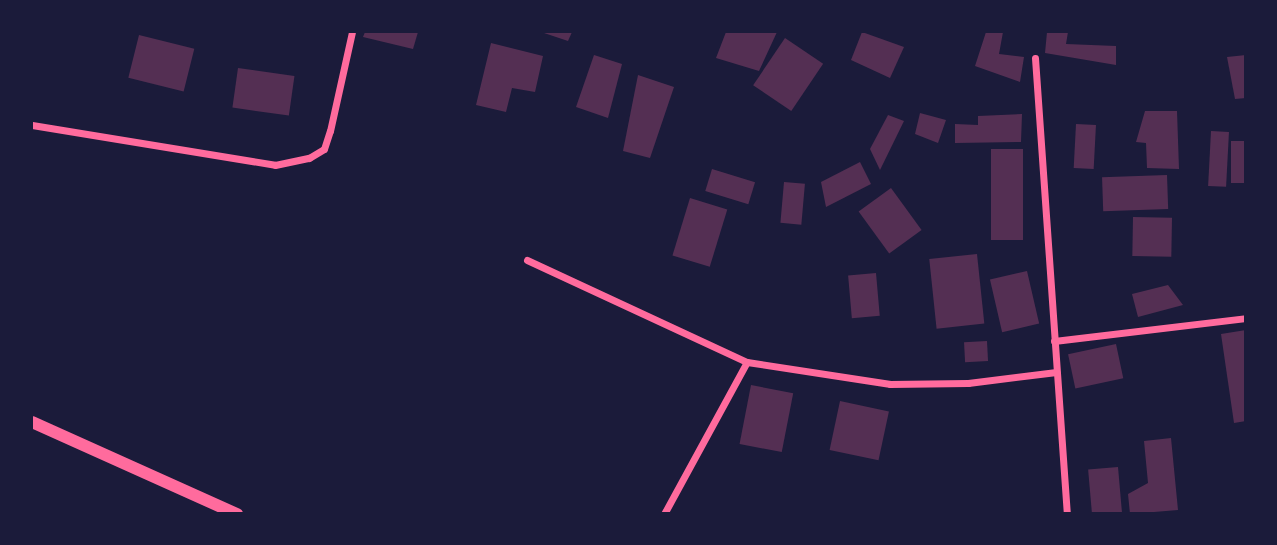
<!DOCTYPE html>
<html>
<head>
<meta charset="utf-8">
<style>
  body { margin:0 }
  #map { position:relative; width:1277px; height:545px; overflow:hidden; background:#1b1b3a; font-family:Roboto,sans-serif }
  div>[style] { position:absolute }
  [style*='--x'] { left:calc(var(--x)*1px); top:calc(var(--y)*1px); width:calc(var(--w)*1px); rotate:calc(var(--a)*1deg) }
  .building>* { inset:0; background:#542f53; transform-origin:0 0 }
  .minor>* { height:7px; margin:-3.5px; padding:0 3.5px; transform-origin:3.5px; border-radius:3.5px; background:#ff6b9d }
  .tertiary>* { height:12px; margin:-6px; padding:0 6px; transform-origin:6px; border-radius:6px; background:#ff6b9d }
  span { translate:-50% -50%; white-space:nowrap; text-align:center; line-height:1.15; -webkit-text-stroke:7px #1b1b3a; paint-order:stroke }
  .frame { position:absolute; inset:0; border:33px solid #1b1b3a; pointer-events:none }
</style>
</head>
<body>
<div id="map">
  <div class="building">
    <div style="clip-path:polygon(365px 32px,418px 32px,413px 49px,363px 37px)"></div>
    <div style="clip-path:polygon(541px 32px,572px 32px,568px 41px)"></div>
    <div style="clip-path:polygon(726px 32px,777px 32px,759px 71px,716px 58px)"></div>
    <div style="clip-path:polygon(862px 32px,904px 47px,890px 78px,851px 60px)"></div>
    <div style="clip-path:polygon(986px 32px,1003px 32px,999px 54px,1024px 57px,1020px 82px,975px 66px)"></div>
    <div style="clip-path:polygon(1047px 32px,1068px 32px,1066px 44px,1116px 46px,1116px 65px,1045px 53px)"></div>
    <div style="left:139px;top:35px;width:57px;height:44px;rotate:14deg"></div>
    <div style="left:785px;top:38px;width:46px;height:57px;rotate:34deg"></div>
    <div style="clip-path:polygon(491px 43px,543px 56px,535px 92px,512px 88px,506px 112px,476px 105px)"></div>
    <div style="clip-path:polygon(594px 55px,622px 64px,608px 118px,576px 107px)"></div>
    <div style="clip-path:polygon(1246px 55px,1246px 98px,1235px 99px,1227px 57px)"></div>
    <div style="left:238px;top:68px;width:57px;height:40px;rotate:8deg"></div>
    <div style="clip-path:polygon(638px 75px,674px 87px,650px 158px,623px 151px)"></div>
    <div style="clip-path:polygon(1145px 111px,1177px 111px,1179px 169px,1147px 168px,1146px 143px,1136px 142px)"></div>
    <div style="clip-path:polygon(920px 113px,946px 120px,938px 143px,915px 134px)"></div>
    <div style="clip-path:polygon(1022px 114px,1021px 142px,955px 143px,955px 124px,978px 125px,978px 116px)"></div>
    <div style="clip-path:polygon(888px 115px,904px 121px,880px 170px,870px 149px)"></div>
    <div style="left:1076px;top:124px;width:20px;height:44px;rotate:3deg"></div>
    <div style="left:1211px;top:131px;width:18px;height:55px;rotate:3deg"></div>
    <div style="left:1231px;top:141px;width:15px;height:42px"></div>
    <div style="left:991px;top:149px;width:32px;height:91px"></div>
    <div style="clip-path:polygon(860px 162px,871px 184px,826px 207px,821px 182px)"></div>
    <div style="left:712px;top:169px;width:45px;height:23px;rotate:17deg"></div>
    <div style="left:1167px;top:175px;width:34px;height:65px;rotate:88deg"></div>
    <div style="left:784px;top:182px;width:21px;height:41px;rotate:5deg"></div>
    <div style="left:891px;top:188px;width:52px;height:40px;rotate:54deg"></div>
    <div style="left:690px;top:198px;width:39px;height:60px;rotate:17deg"></div>
    <div style="left:1133px;top:217px;width:39px;height:39px;rotate:1deg"></div>
    <div style="left:977px;top:254px;width:70px;height:48px;rotate:84deg"></div>
    <div style="left:1027px;top:271px;width:54px;height:38px;rotate:77deg"></div>
    <div style="left:876px;top:273px;width:43px;height:28px;rotate:85deg"></div>
    <div style="clip-path:polygon(1168px 285px,1183px 305px,1138px 317px,1132px 294px)"></div>
    <div style="clip-path:polygon(1246px 330px,1246px 421px,1234px 423px,1221px 334px)"></div>
    <div style="left:987px;top:341px;width:20px;height:23px;rotate:87deg"></div>
    <div style="left:1116px;top:344px;width:35px;height:49px;rotate:78deg"></div>
    <div style="left:751px;top:385px;width:43px;height:60px;rotate:11deg"></div>
    <div style="left:840px;top:401px;width:50px;height:50px;rotate:12deg"></div>
    <div style="clip-path:polygon(1171px 438px,1178px 510px,1130px 514px,1128px 494px,1148px 483px,1144px 441px)"></div>
    <div style="left:1118px;top:467px;width:47px;height:30px;rotate:85deg"></div>
  </div>
  <div class="minor">
    <div style="--x:1035;--y:58;--w:457;--a:86"></div>
    <div style="--x:32;--y:125;--w:246;--a:9.3"></div>
    <div style="--x:275;--y:165;--w:35;--a:-12"></div>
    <div style="--x:309;--y:158;--w:17;--a:-31"></div>
    <div style="--x:324;--y:149;--w:19;--a:-72"></div>
    <div style="--x:330;--y:131;--w:101;--a:-77.5"></div>
    <div style="--x:527;--y:260;--w:242;--a:24.9"></div>
    <div style="--x:747;--y:362;--w:145;--a:8.7"></div>
    <div style="--x:890;--y:384;--w:78;--a:-0.7"></div>
    <div style="--x:968;--y:383;--w:89;--a:-7.1"></div>
    <div style="--x:1054;--y:341;--w:193;--a:-6.8"></div>
    <div style="--x:664;--y:514;--w:173;--a:-61.4"></div>
  </div>
  <div class="tertiary">
    <div style="--x:32;--y:422;--w:225;--a:24.2"></div>
  </div>
  <div class="frame"></div>
</div>
</body>
</html>
